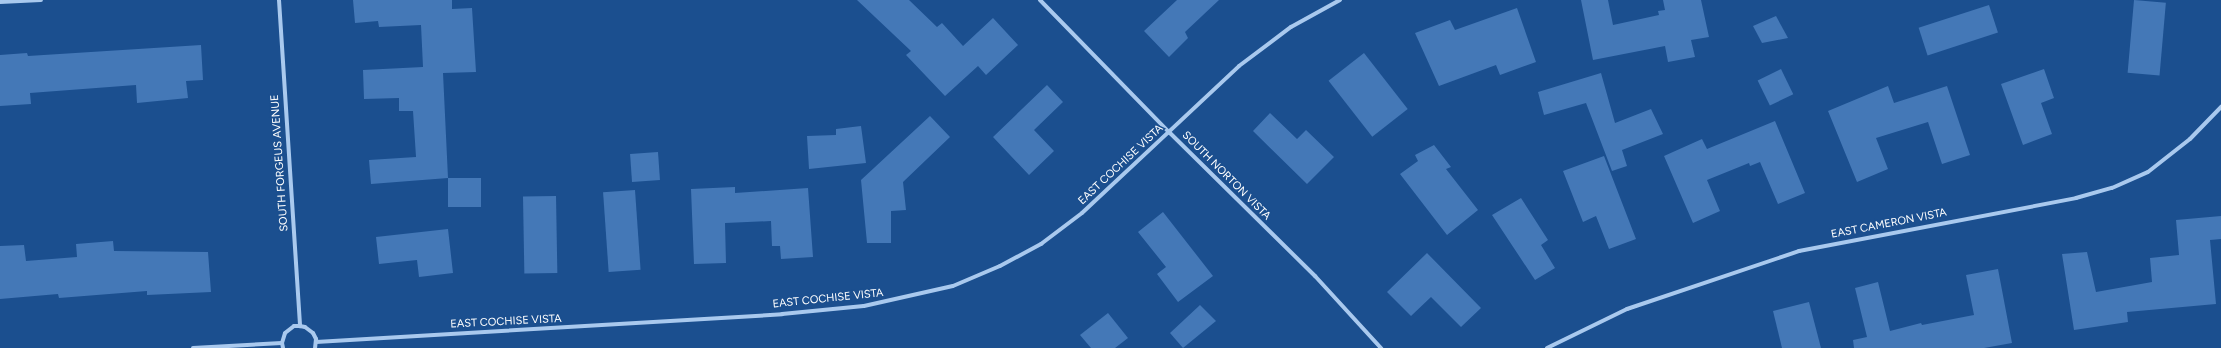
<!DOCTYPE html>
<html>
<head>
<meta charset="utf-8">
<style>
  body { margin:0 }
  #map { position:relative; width:2221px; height:348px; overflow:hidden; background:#1b4f8f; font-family:Figtree,sans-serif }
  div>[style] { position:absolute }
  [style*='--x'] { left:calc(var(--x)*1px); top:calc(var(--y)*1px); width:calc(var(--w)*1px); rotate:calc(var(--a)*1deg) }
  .building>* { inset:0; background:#4478b7; transform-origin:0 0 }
  .street>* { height:4px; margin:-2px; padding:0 2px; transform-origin:2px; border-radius:2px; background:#a9c9ee }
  span { translate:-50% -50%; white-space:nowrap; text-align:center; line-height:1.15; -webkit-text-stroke:3px #1b4f8f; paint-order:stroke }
  .street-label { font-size:11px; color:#fff }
</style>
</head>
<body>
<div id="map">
  <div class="building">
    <div style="clip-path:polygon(353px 0,452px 0,452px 9px,472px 8px,476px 72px,443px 73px,448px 178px,371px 184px,369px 160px,416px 157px,413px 111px,399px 111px,399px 98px,364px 99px,363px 70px,423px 67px,421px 25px,379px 27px,378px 21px,355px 23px)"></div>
    <div style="clip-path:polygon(857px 0,909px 0,937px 27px,942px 23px,963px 46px,993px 18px,1018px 45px,986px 75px,978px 66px,945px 96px,906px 55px,911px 51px)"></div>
    <div style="clip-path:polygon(1177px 0,1219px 0,1185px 32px,1188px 38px,1169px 57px,1144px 31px)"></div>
    <div style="clip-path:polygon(1581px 0,1608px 0,1613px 25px,1659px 15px,1658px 11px,1665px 10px,1663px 0,1701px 0,1709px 37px,1691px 40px,1695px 57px,1668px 62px,1665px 46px,1593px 60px)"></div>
    <div style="left:2134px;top:0;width:32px;height:73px;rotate:5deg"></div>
    <div style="left:1989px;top:5px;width:29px;height:74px;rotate:72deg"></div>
    <div style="clip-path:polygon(1517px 8px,1536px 62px,1500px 75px,1496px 65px,1439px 86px,1415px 33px,1450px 20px,1455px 30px)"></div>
    <div style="clip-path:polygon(1776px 16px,1788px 38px,1762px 43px,1753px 26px)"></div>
    <div style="clip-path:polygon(201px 45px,203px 80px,186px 81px,188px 98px,137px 103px,136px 85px,30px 93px,31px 104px,0 106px,0 55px,27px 53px,28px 56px)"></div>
    <div style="left:1364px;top:53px;width:71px;height:45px;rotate:52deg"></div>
    <div style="left:1781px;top:69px;width:28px;height:26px;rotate:64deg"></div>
    <div style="clip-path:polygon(2044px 69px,2054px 98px,2041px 103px,2052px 134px,2023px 145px,2001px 84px)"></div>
    <div style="clip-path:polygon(1601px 73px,1615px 123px,1651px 109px,1663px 134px,1622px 150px,1627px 166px,1612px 171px,1586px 103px,1544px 115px,1538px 92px)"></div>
    <div style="clip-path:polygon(1047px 85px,1063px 102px,1034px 130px,1054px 151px,1029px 175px,993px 137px)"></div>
    <div style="clip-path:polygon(1888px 86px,1894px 103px,1947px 86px,1970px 155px,1942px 164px,1928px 122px,1876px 138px,1888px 169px,1857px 182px,1828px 111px)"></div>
    <div style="clip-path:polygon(1270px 113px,1297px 139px,1306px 130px,1334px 157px,1307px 184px,1253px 131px)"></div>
    <div style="clip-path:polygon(930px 116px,950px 137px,903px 182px,906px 210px,891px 211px,891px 243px,867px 243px,861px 180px)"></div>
    <div style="clip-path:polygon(1775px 121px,1805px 193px,1778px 204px,1760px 162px,1750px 166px,1749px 163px,1707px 180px,1720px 211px,1693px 223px,1664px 156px,1702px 139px,1707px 149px)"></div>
    <div style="clip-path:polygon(861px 126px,866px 163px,809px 169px,807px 136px,836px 135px,836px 129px)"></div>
    <div style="clip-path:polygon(1434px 145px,1451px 167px,1446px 169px,1478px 210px,1447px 235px,1400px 174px,1418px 161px,1415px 155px)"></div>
    <div style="left:658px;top:152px;width:28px;height:28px;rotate:86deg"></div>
    <div style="clip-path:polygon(1604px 156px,1636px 239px,1609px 249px,1596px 216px,1583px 222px,1563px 171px)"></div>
    <div style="left:448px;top:178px;width:33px;height:29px"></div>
    <div style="clip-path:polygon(735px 187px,735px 193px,808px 188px,813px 257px,781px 259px,780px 246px,772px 246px,771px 221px,725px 223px,726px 263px,694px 264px,691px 189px)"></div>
    <div style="left:635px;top:190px;width:80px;height:32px;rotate:86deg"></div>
    <div style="left:556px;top:196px;width:77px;height:33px;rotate:89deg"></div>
    <div style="clip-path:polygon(1521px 198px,1548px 240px,1541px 245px,1555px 268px,1535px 280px,1492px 215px)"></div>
    <div style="clip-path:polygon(1163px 212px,1213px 276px,1178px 302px,1157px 274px,1166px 267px,1138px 232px)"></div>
    <div style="clip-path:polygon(2221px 216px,2221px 239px,2210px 240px,2216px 304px,2127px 312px,2128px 322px,2074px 330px,2062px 254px,2087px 252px,2096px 292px,2152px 282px,2150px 258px,2179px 255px,2176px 220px)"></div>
    <div style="clip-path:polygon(448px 229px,453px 273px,419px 277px,417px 260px,379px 264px,376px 237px)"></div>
    <div style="clip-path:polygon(113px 241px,114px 251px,208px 252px,211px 292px,147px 295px,147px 291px,59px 298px,58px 294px,0 299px,0 246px,24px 245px,26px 261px,77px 257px,76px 244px)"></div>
    <div style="clip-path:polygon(1427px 253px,1481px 308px,1461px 327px,1431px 297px,1411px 316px,1387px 292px)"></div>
    <div style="clip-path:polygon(1998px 269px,2012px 343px,1984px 348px,1854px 348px,1853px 340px,1867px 337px,1855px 288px,1878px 282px,1890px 331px,1921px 323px,1922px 325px,1974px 315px,1966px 275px)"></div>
    <div style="clip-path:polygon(1809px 302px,1821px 348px,1782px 348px,1773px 311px)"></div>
    <div style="clip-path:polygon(1200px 305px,1216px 321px,1183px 348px,1170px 333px)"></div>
    <div style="clip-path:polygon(1108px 313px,1128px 338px,1115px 348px,1091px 348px,1080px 335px)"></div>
  </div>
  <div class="street">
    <div style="--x:279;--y:0;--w:327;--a:86.3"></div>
    <div style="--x:1040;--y:0;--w:186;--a:45.7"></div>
    <div style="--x:1170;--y:133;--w:204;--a:44.6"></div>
    <div style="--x:1315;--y:276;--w:98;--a:47.5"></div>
    <div style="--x:0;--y:2;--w:41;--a:-2.8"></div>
    <div style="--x:316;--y:342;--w:467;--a:-3.4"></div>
    <div style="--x:782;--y:314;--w:82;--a:-5.6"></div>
    <div style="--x:864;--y:306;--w:91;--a:-12.7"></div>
    <div style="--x:953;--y:286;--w:51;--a:-23.1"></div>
    <div style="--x:1000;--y:266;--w:47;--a:-28.2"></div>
    <div style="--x:1041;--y:244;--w:51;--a:-37.1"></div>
    <div style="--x:1082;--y:213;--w:215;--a:-43.1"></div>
    <div style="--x:1239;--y:66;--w:65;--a:-36.9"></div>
    <div style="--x:1291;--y:27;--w:56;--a:-28.9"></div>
    <div style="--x:193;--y:348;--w:89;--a:-3.2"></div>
    <div style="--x:283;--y:348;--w:5;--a:-101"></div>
    <div style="--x:282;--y:343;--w:10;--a:-73"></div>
    <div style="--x:285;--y:333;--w:11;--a:-38"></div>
    <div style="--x:294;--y:326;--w:6;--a:0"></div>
    <div style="--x:300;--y:326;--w:5;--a:11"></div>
    <div style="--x:305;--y:327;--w:10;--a:37"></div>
    <div style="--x:313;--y:333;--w:7;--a:63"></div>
    <div style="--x:316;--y:339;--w:9;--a:96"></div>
    <div style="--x:1547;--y:348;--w:89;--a:-26"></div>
    <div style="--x:1627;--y:309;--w:182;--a:-18.6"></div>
    <div style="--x:1799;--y:251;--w:282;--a:-10.8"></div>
    <div style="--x:2076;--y:198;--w:37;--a:-16"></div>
    <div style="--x:2112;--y:188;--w:39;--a:-24"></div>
    <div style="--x:2148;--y:172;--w:53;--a:-38.2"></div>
    <div style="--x:2190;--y:139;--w:45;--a:-45.9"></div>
  </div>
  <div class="street-label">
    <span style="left:280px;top:163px;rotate:-94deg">SOUTH FORGEUS AVENUE</span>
    <span style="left:1121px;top:165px;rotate:-43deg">EAST COCHISE VISTA</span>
    <span style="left:1226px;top:176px;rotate:45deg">SOUTH NORTON VISTA</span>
    <span style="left:1889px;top:224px;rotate:-11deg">EAST CAMERON VISTA</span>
    <span style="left:828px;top:299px;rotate:-6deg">EAST COCHISE VISTA</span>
    <span style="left:506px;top:322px;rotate:-3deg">EAST COCHISE VISTA</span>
  </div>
</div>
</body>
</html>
